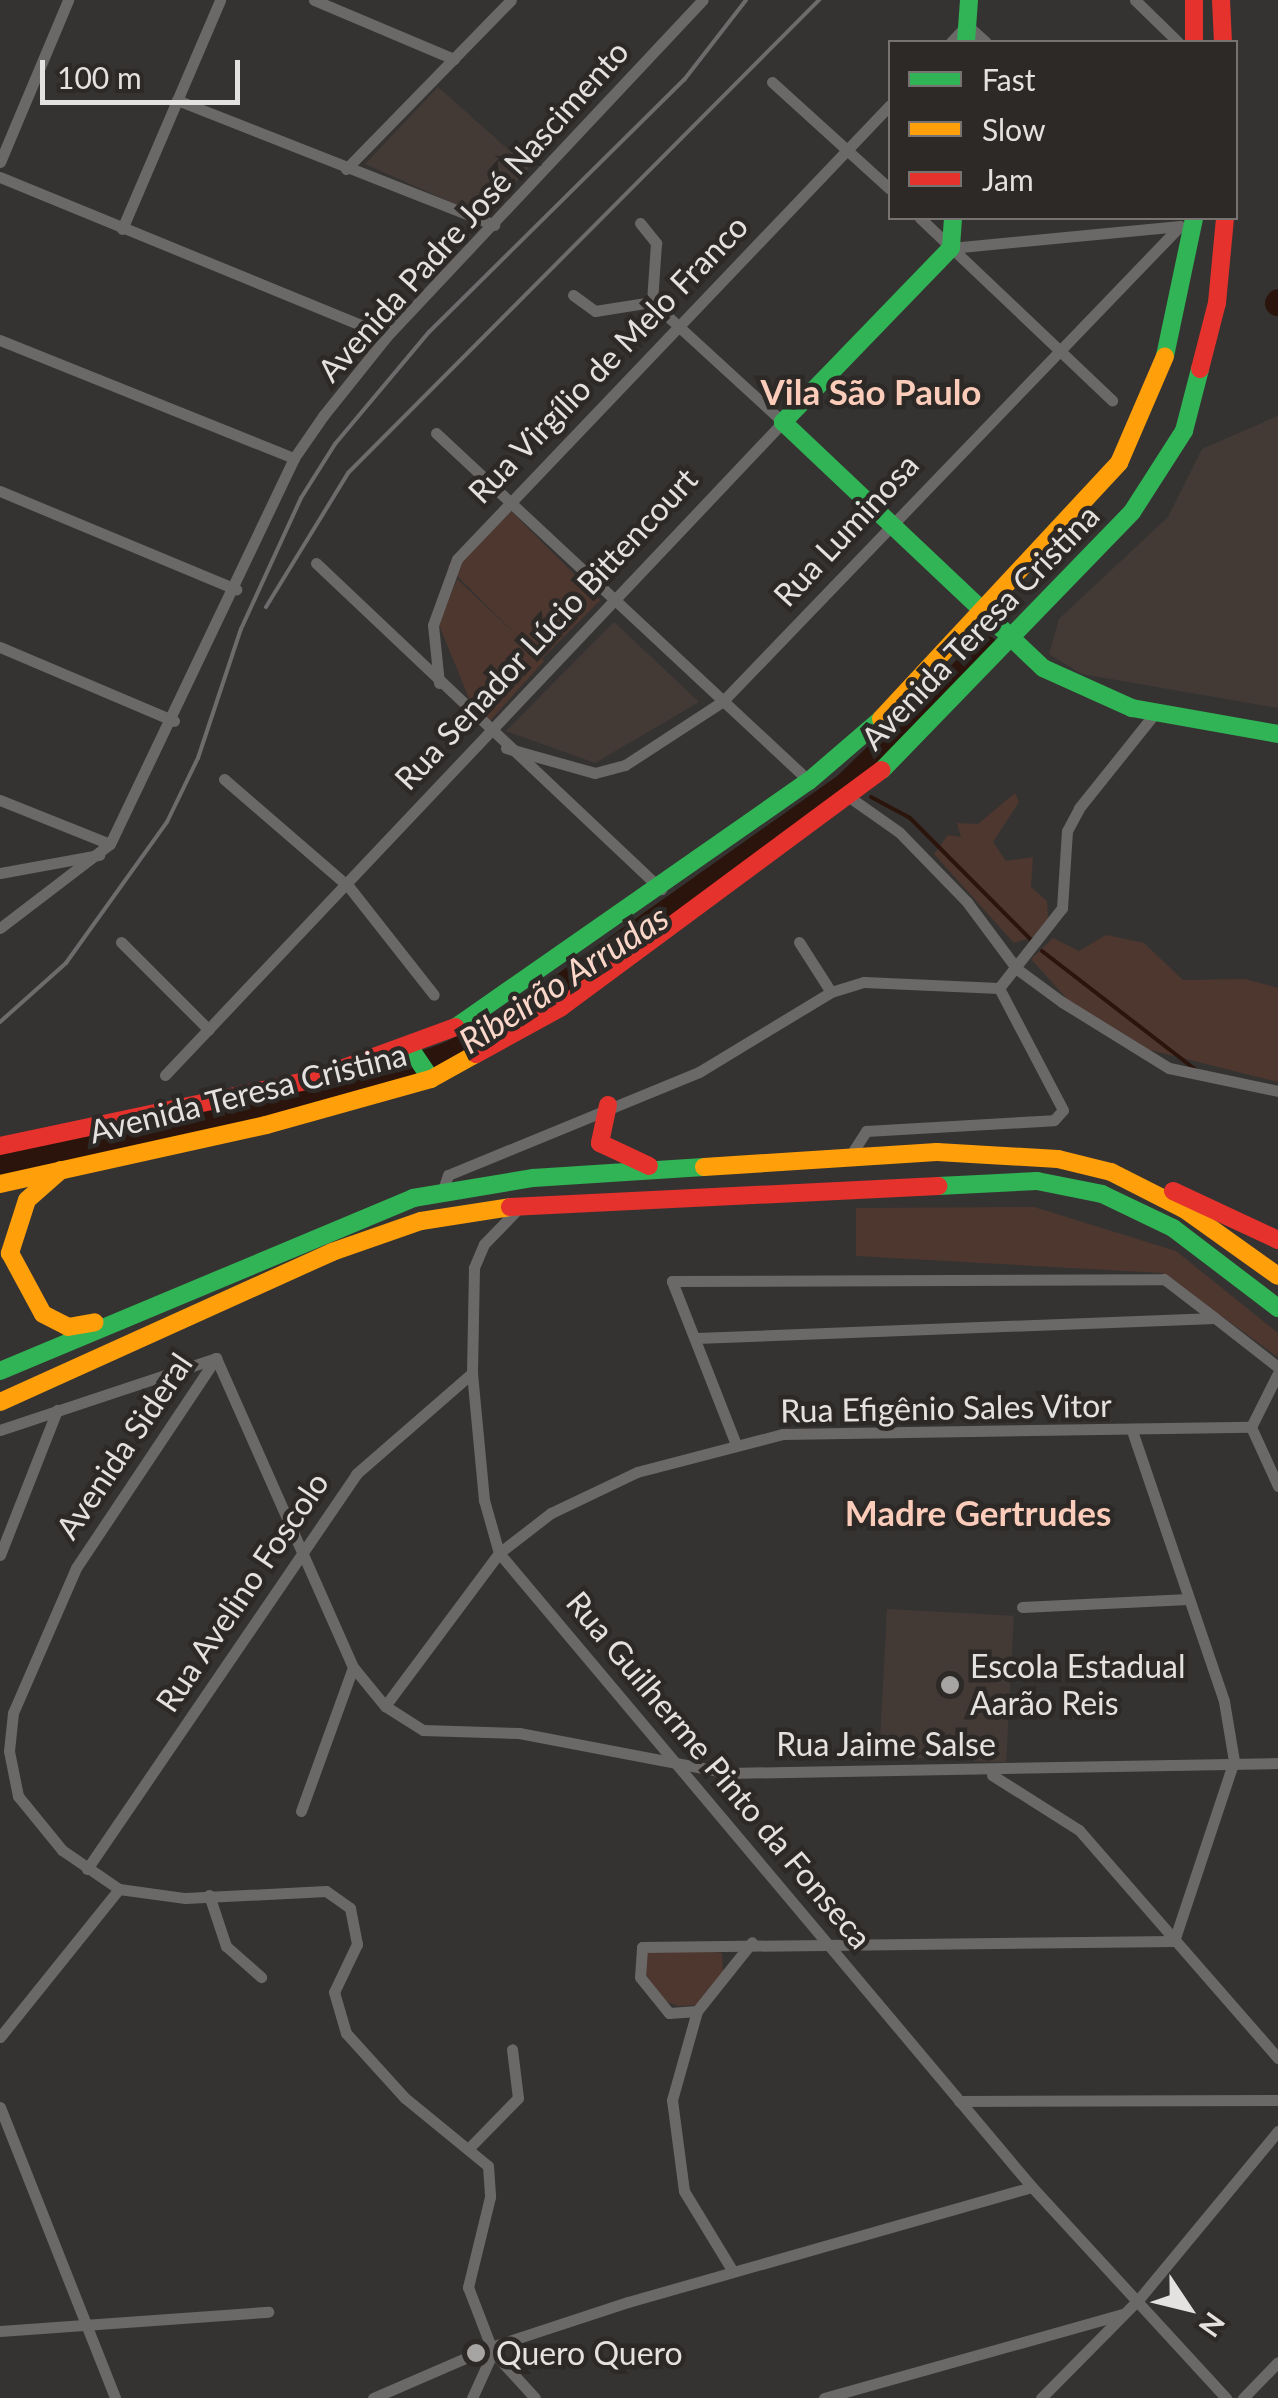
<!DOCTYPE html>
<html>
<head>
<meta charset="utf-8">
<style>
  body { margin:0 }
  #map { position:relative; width:1278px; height:2398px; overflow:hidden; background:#353332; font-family:Lato,sans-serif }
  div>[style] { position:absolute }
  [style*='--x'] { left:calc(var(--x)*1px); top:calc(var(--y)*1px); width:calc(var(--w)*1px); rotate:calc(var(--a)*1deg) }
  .built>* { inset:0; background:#433a36; transform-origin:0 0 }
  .green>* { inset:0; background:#4d372f; transform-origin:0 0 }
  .stream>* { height:4px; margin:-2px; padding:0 2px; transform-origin:2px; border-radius:2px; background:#2b140c }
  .river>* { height:25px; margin:-12.5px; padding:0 12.5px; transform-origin:12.5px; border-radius:12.5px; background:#2b140c }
  .street>* { height:11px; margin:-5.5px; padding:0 5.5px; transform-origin:5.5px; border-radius:5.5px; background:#6a6968 }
  .fast>* { height:18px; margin:-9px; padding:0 9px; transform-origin:9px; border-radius:9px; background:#30b455 }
  .slow>* { height:18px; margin:-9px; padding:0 9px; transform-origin:9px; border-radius:9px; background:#ff9f0a }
  .jam>* { height:18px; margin:-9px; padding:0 9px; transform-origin:9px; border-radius:9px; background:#e5322d }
  .rail>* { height:4px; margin:-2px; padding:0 2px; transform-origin:2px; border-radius:2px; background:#6d6c6c }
  .dots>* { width:28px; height:28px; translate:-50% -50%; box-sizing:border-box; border:5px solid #2c2927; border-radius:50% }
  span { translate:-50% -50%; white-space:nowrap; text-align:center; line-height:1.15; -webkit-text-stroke:9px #2c2927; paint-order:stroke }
  .street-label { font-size:32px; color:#e4e2e1 }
  .poi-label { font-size:32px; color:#e4e2e1 }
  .left { translate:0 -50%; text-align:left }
  .neighbourhood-label { font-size:35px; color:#fcccba; font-weight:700 }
  .water-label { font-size:35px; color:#fbd7ca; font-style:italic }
  .legend { position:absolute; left:888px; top:40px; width:350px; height:180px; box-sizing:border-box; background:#2c2927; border:2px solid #767371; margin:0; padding:12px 18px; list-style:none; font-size:30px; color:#e4e2e1 }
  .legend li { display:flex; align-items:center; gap:20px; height:50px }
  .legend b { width:50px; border:2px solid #767371 }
  .north { position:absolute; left:1138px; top:2258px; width:100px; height:100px; -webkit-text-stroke:8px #2c2927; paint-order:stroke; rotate:125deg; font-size:28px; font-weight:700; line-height:40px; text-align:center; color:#e4e2e1 }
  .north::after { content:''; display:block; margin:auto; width:35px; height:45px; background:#e4e2e1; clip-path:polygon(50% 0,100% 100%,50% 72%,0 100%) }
  .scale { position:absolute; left:40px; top:60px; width:200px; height:45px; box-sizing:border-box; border:5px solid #e4e2e1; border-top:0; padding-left:12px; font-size:30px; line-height:35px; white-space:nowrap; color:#e4e2e1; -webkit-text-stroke:8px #2c2927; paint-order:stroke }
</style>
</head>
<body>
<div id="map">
  <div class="built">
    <div style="clip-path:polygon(438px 87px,529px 168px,484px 217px,365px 164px)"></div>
    <div style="clip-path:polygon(1278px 416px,1278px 708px,1082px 674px,1049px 654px,1059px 619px,1168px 517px,1202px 449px)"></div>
    <div style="clip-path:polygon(614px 622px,699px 702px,595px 763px,506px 731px)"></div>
    <div style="left:887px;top:1609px;width:127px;height:147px;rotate:3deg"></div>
  </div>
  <div class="green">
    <div style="left:507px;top:507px;width:132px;height:84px;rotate:45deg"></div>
    <div style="clip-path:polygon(457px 579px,544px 661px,488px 723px,475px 713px,439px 625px)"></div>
    <div style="clip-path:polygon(1015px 793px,1019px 802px,993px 842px,1006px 861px,1033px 857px,1031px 887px,1047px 901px,1048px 919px,1039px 935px,1014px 943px,934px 854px,948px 835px,961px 837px,957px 823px,978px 824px)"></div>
    <div style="clip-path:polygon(1106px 935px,1144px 943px,1183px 980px,1245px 979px,1278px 988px,1278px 1082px,1146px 1049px,1068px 1000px,1031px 959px,1053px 938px,1079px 951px)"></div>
    <div style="clip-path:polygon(1034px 1207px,1176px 1251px,1278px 1333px,1278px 1357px,1162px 1273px,856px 1256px,856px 1208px)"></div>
    <div style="clip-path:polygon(647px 1946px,722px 1953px,723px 1972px,698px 2005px,678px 2006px,660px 1999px,643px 1972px)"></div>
  </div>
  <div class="stream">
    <div style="--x:871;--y:797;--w:44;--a:28.3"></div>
    <div style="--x:910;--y:818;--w:173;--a:45.2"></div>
    <div style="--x:1042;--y:951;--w:195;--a:37.7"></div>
  </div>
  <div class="river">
    <div style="--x:1277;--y:303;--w:2;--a:-63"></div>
    <div style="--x:0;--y:1164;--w:326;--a:-11.7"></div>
    <div style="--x:319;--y:1098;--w:136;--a:-18.8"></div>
    <div style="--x:448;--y:1054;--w:73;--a:-27.6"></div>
    <div style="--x:513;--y:1020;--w:408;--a:-35.3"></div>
    <div style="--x:846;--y:784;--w:195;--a:-44.2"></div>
  </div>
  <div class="street">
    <div style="--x:314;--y:0;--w:152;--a:22.9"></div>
    <div style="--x:1135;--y:0;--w:60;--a:44.3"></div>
    <div style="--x:951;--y:42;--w:23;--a:-47"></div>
    <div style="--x:967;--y:25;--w:25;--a:42"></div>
    <div style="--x:772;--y:82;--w:159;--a:42.2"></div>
    <div style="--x:177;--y:100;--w:341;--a:21.5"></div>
    <div style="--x:0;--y:162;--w:176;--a:-67.2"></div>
    <div style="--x:346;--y:169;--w:236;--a:-45.7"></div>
    <div style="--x:0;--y:177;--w:418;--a:22.3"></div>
    <div style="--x:920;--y:218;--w:265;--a:43.5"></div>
    <div style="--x:640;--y:223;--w:26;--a:51"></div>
    <div style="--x:656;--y:243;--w:59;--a:93.9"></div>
    <div style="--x:122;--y:229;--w:249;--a:-66.8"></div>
    <div style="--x:951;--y:248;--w:230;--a:-5.5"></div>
    <div style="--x:573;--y:295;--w:27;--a:36"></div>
    <div style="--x:595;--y:311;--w:58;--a:-9"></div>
    <div style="--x:0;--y:340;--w:317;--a:21.9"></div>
    <div style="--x:436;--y:433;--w:510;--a:43.01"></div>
    <div style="--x:0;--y:491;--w:256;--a:22.6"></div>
    <div style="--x:316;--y:563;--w:475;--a:43.4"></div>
    <div style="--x:0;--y:647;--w:189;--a:23"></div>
    <div style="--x:439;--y:683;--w:58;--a:-95.9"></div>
    <div style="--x:433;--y:625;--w:70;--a:-70"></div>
    <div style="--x:457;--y:559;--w:627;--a:-46.36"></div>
    <div style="--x:506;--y:748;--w:92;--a:15.7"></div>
    <div style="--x:595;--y:773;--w:31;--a:-15"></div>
    <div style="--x:625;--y:765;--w:117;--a:-33.1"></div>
    <div style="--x:723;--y:701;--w:659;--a:-46.11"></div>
    <div style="--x:224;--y:779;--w:165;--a:40.8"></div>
    <div style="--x:349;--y:887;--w:137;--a:51.8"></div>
    <div style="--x:852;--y:799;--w:57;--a:35.1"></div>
    <div style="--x:899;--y:832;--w:98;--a:45.8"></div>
    <div style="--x:967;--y:902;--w:84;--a:53.3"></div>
    <div style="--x:1017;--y:969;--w:56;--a:36.3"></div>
    <div style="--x:1062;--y:1002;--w:126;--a:31.7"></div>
    <div style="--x:1169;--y:1068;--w:111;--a:11.9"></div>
    <div style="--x:0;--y:800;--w:118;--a:21.8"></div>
    <div style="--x:0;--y:873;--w:101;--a:-10.3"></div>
    <div style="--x:0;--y:928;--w:138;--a:-37.4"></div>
    <div style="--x:110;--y:844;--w:428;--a:-64.5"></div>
    <div style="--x:294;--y:458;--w:51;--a:-55.4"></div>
    <div style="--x:323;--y:416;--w:102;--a:-51.3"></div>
    <div style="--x:387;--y:336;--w:461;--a:-46.8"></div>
    <div style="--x:121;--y:942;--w:124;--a:45"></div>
    <div style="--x:799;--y:942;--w:59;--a:57.4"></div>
    <div style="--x:165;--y:1075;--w:899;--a:-46.58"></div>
    <div style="--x:783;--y:422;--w:178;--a:-137.5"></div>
    <div style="--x:850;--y:1156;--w:30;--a:-57"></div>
    <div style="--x:866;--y:1131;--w:188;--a:-3.3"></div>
    <div style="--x:1054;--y:1120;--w:13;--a:-48"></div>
    <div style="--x:1063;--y:1110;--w:138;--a:-117.7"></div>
    <div style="--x:442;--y:1193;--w:19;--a:-72"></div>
    <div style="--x:448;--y:1175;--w:271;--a:-22.3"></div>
    <div style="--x:699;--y:1072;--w:154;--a:-31.2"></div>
    <div style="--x:831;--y:992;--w:34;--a:-17"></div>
    <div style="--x:864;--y:982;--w:135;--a:2.5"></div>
    <div style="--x:999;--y:988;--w:102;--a:-51.8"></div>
    <div style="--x:1062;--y:908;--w:77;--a:-86.3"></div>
    <div style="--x:1067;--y:831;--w:26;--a:-62"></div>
    <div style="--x:1079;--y:808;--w:122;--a:-51.3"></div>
    <div style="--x:519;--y:1208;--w:50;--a:134.2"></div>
    <div style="--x:484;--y:1244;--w:26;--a:113"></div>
    <div style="--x:474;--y:1268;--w:105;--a:91.1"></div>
    <div style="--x:472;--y:1373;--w:128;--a:84.6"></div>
    <div style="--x:484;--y:1500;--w:55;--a:74.2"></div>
    <div style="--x:499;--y:1553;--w:828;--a:49.95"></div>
    <div style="--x:1032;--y:2187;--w:287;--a:47.4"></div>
    <div style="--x:696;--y:1338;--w:519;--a:-2.21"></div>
    <div style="--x:1215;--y:1318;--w:80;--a:37.9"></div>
    <div style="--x:216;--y:1358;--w:252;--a:123.7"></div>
    <div style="--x:76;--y:1568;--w:158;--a:113.5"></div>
    <div style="--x:13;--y:1713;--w:38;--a:96"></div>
    <div style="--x:9;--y:1751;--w:46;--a:78.7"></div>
    <div style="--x:18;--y:1796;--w:70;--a:50.8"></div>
    <div style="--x:62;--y:1850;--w:69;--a:34.4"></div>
    <div style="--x:119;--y:1889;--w:67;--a:7.8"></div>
    <div style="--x:185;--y:1898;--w:141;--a:-2.8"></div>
    <div style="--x:326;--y:1891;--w:29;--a:35"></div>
    <div style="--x:350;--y:1908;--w:37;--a:79"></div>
    <div style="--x:357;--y:1944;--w:53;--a:115.6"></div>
    <div style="--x:334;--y:1992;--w:43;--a:73.7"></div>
    <div style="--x:346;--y:2033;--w:88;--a:47.8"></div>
    <div style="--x:405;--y:2098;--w:107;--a:39.3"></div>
    <div style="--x:488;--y:2166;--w:31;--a:86"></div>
    <div style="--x:490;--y:2197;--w:93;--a:103.7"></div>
    <div style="--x:468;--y:2287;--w:70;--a:69"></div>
    <div style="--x:493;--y:2352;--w:62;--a:47.6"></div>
    <div style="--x:216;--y:1358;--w:338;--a:66.1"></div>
    <div style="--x:353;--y:1667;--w:50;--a:50.6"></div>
    <div style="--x:385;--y:1706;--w:45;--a:32.3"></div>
    <div style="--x:423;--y:1730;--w:96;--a:1.8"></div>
    <div style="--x:519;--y:1733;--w:214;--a:10.8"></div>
    <div style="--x:729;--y:1773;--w:549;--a:-1.04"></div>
    <div style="--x:1251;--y:1427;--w:65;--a:65.4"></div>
    <div style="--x:1251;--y:1427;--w:60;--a:-63.4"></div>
    <div style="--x:0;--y:1430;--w:228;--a:-18.4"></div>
    <div style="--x:735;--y:1442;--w:173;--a:-111.4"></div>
    <div style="--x:672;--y:1281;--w:492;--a:-0.2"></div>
    <div style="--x:1164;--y:1279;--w:64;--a:37.4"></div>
    <div style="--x:0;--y:1555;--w:156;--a:-68.5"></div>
    <div style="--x:1022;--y:1607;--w:166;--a:-2.8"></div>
    <div style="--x:385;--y:1706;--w:191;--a:-53.3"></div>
    <div style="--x:499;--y:1553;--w:66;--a:-37.6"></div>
    <div style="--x:551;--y:1513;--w:95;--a:-25.5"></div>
    <div style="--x:637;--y:1472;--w:151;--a:-14.6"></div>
    <div style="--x:783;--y:1434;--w:468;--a:-0.9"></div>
    <div style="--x:992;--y:1775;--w:103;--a:32.3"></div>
    <div style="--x:1079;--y:1830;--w:303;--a:48.9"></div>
    <div style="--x:301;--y:1811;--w:153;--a:-70.1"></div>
    <div style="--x:87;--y:1869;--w:478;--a:-55.7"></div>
    <div style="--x:356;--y:1474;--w:154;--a:-41"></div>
    <div style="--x:209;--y:1895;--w:54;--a:71.6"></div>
    <div style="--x:226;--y:1946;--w:47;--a:41.5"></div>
    <div style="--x:697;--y:2011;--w:28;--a:176"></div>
    <div style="--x:669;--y:2013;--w:46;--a:-128.9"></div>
    <div style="--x:640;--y:1977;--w:30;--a:-86"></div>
    <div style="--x:642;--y:1947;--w:532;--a:-0.65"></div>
    <div style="--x:1174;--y:1941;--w:190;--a:-71.6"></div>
    <div style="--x:1234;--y:1761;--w:61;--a:-99.5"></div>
    <div style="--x:1224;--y:1701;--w:283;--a:-108.8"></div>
    <div style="--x:0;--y:2037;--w:190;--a:-51.2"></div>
    <div style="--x:959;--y:2101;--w:319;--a:-0.2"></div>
    <div style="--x:0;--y:2107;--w:313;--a:68.4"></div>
    <div style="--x:471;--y:2146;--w:67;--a:-45.6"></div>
    <div style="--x:518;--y:2098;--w:49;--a:-97"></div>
    <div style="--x:732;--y:2270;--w:92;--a:-121.3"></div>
    <div style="--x:684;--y:2191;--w:92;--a:-97.5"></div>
    <div style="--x:672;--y:2100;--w:92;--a:-74.3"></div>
    <div style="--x:697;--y:2011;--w:88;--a:-51.4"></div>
    <div style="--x:0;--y:2331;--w:269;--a:-4.1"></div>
    <div style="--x:373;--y:2398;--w:129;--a:-23.4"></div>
    <div style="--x:491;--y:2347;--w:144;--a:-18.2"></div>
    <div style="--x:628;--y:2302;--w:420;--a:-15.9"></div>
    <div style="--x:472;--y:2398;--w:51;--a:-65.5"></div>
    <div style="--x:824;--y:2398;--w:311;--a:-15.7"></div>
    <div style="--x:1041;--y:2398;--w:139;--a:-45.3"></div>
    <div style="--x:1139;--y:2299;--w:218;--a:-50.4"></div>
    <div style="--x:1243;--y:2398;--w:50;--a:-45.8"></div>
  </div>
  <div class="fast">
    <div style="--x:966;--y:42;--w:42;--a:-85.9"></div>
    <div style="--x:953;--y:218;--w:30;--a:94"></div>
    <div style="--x:951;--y:248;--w:242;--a:134"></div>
    <div style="--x:783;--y:422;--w:358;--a:43.4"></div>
    <div style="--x:1043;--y:668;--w:98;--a:24.2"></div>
    <div style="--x:1132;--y:708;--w:148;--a:10.1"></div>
    <div style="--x:1165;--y:356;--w:141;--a:-78.1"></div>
    <div style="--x:882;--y:770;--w:359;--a:-45.9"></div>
    <div style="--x:1132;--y:512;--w:96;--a:-57.3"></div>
    <div style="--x:1184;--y:431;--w:64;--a:-75.5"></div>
    <div style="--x:456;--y:1027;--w:430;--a:-34.9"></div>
    <div style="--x:809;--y:781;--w:95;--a:-40.7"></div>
    <div style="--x:408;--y:1045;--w:41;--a:55.9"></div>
    <div style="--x:938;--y:1186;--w:99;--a:-2.9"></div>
    <div style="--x:1037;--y:1181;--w:66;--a:11.3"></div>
    <div style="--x:1102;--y:1194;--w:79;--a:25.6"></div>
    <div style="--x:1173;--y:1228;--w:132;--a:37.3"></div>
    <div style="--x:0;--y:1371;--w:448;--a:-22.7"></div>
    <div style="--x:413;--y:1198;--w:122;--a:-9.5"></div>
    <div style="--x:533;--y:1178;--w:171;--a:-3.7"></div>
  </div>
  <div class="slow">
    <div style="--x:881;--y:719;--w:350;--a:-47.1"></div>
    <div style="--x:1119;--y:463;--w:116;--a:-66.7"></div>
    <div style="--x:704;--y:1167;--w:233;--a:-3.7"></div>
    <div style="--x:937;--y:1152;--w:121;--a:3.3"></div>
    <div style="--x:1058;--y:1159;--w:55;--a:13.8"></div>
    <div style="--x:1111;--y:1172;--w:82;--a:26.9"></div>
    <div style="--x:1184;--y:1209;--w:115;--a:35.5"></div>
    <div style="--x:61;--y:1170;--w:45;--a:138.6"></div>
    <div style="--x:27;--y:1200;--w:56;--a:107.8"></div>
    <div style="--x:10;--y:1253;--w:69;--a:61.6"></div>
    <div style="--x:43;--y:1314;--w:28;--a:27"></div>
    <div style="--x:68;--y:1327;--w:27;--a:-10"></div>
    <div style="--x:0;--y:1184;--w:272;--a:-12.5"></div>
    <div style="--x:266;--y:1125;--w:171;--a:-15.6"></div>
    <div style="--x:431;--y:1079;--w:51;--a:-29.1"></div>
    <div style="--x:0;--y:1402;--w:364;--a:-24.3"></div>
    <div style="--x:332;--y:1252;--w:94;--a:-19.2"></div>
    <div style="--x:421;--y:1221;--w:90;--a:-8.9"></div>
  </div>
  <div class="jam">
    <div style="--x:1194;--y:0;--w:42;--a:90"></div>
    <div style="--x:1221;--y:0;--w:42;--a:87.3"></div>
    <div style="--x:1200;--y:369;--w:68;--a:-75.6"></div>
    <div style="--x:1217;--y:303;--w:85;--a:-84.6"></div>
    <div style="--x:476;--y:1054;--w:96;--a:-28.7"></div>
    <div style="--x:560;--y:1008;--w:400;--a:-36.5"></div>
    <div style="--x:608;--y:1105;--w:39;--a:102"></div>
    <div style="--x:600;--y:1143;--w:54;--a:25.1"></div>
    <div style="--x:0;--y:1146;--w:318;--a:-12"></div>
    <div style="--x:311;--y:1080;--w:154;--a:-20.1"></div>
    <div style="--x:1173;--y:1191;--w:116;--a:25"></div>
    <div style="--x:510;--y:1207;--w:429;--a:-2.8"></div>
  </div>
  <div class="rail">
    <div style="--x:266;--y:607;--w:157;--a:-58.5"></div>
    <div style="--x:348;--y:473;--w:668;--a:-45.12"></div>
    <div style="--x:0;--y:1022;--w:89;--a:-41.8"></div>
    <div style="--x:66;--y:963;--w:173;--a:-54.4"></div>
    <div style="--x:167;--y:822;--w:71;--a:-64.2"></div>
    <div style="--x:198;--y:758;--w:136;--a:-71.6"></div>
    <div style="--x:241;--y:629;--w:144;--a:-65.4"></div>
    <div style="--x:301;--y:498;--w:64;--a:-57.8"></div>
    <div style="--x:335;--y:444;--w:146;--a:-50"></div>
    <div style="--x:429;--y:332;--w:359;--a:-44.7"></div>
    <div style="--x:684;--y:80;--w:101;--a:-52.2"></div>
  </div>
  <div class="dots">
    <div style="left:950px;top:1685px;background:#a7a5a4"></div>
    <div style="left:476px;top:2353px;background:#a7a5a4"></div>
  </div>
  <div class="street-label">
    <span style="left:473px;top:211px;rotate:-48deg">Avenida Padre José Nascimento</span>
    <span style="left:608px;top:359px;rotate:-46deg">Rua Virgílio de Melo Franco</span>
    <span style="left:846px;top:530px;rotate:-47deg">Rua Luminosa</span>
    <span style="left:980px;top:627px;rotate:-46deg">Avenida Teresa Cristina</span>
    <span style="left:546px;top:629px;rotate:-47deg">Rua Senador Lúcio Bittencourt</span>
    <span style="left:248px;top:1093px;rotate:-14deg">Avenida Teresa Cristina</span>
    <span style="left:946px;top:1408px;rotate:-1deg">Rua Efigênio Sales Vitor</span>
    <span style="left:124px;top:1446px;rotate:-56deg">Avenida Sideral</span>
    <span style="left:242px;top:1592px;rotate:-56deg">Rua Avelino Foscolo</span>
    <span style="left:886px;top:1744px">Rua Jaime Salse</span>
    <span style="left:719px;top:1770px;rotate:50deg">Rua Guilherme Pinto da Fonseca</span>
  </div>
  <div class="poi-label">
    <span class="left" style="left:970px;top:1685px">Escola Estadual<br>Aarão Reis</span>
    <span class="left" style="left:496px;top:2353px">Quero Quero</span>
  </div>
  <div class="neighbourhood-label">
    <span style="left:871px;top:391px">Vila São Paulo</span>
    <span style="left:978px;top:1512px">Madre Gertrudes</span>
  </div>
  <div class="water-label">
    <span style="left:563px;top:978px;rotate:-33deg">Ribeirão Arrudas</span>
  </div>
  <ul class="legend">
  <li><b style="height:12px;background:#30b455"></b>Fast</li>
  <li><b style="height:12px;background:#ff9f0a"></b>Slow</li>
  <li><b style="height:12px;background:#e5322d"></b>Jam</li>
  </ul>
  <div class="north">N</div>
  <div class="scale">100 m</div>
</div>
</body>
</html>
